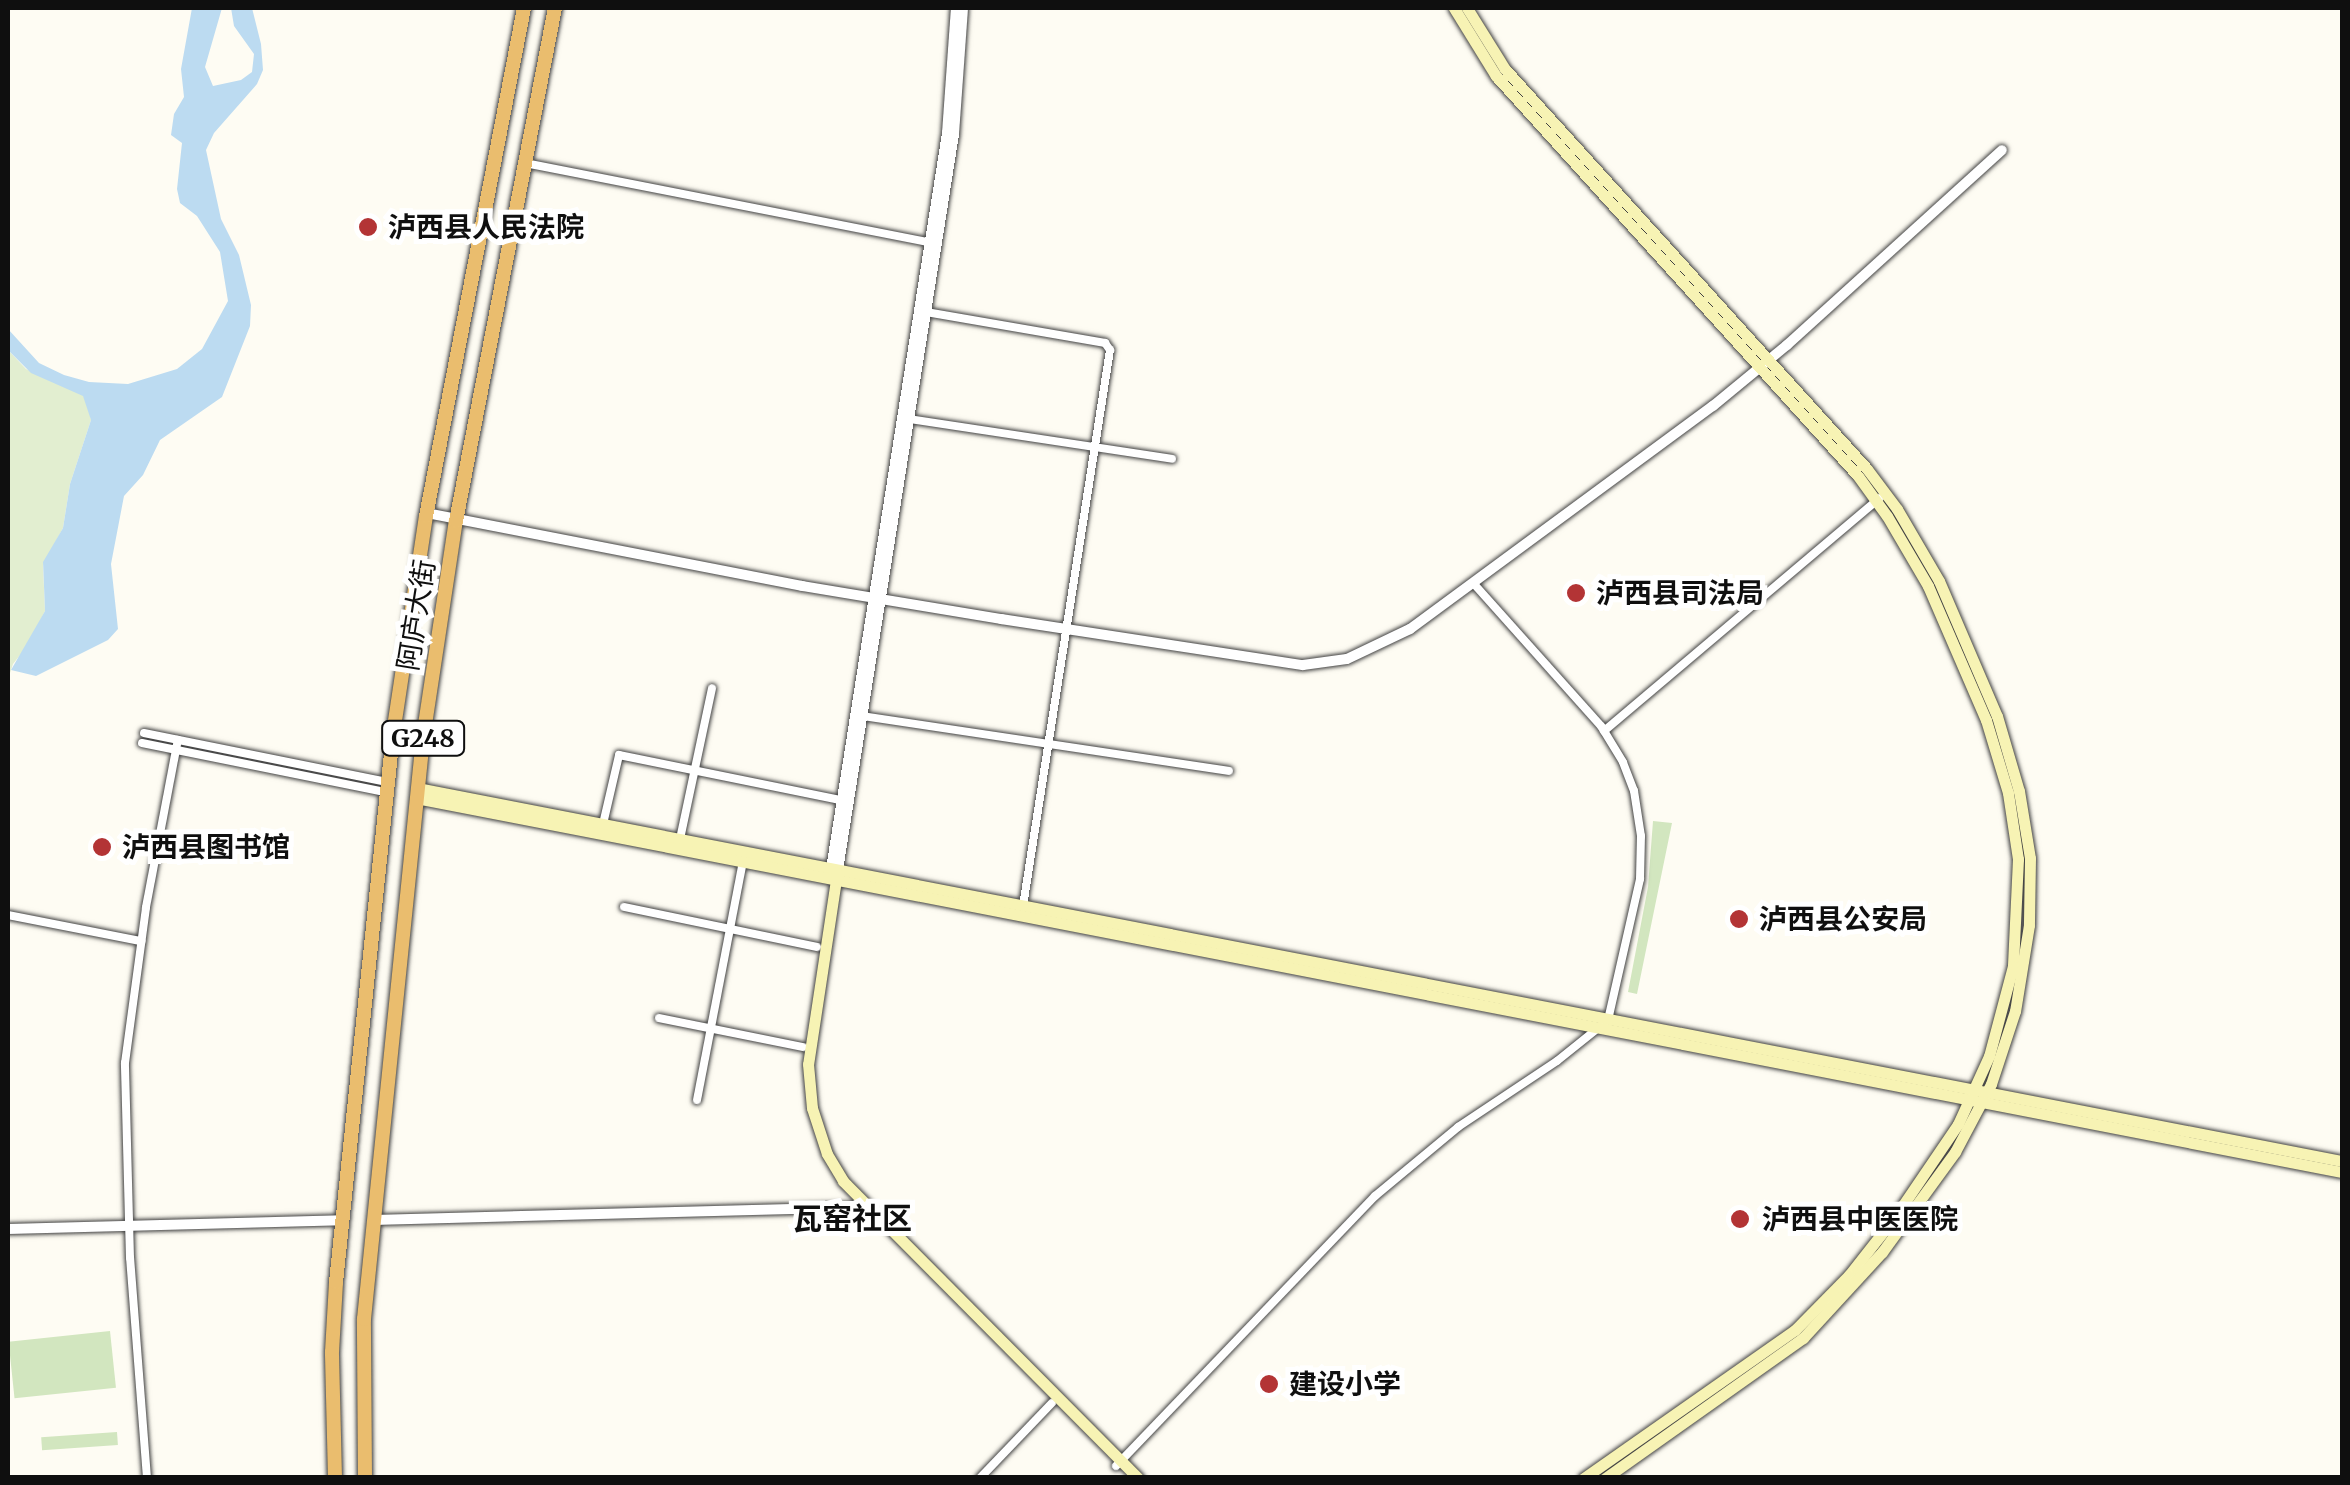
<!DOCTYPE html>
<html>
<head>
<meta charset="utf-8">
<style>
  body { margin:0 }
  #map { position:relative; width:2350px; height:1485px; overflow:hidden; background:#fefcf3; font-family:Merriweather,"Noto Sans SC",serif }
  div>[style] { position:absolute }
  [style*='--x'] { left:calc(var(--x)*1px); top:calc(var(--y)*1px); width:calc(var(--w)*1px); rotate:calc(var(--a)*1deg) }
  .green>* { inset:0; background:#d2e6bf; transform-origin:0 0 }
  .pitch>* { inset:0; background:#e2eed0 }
  .water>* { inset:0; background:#bcdbf1 }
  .roads { filter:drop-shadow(0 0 2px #424242) drop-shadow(0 0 2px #424242) }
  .minor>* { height:8px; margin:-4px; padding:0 4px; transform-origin:4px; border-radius:4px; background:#fff }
  .tertiary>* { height:10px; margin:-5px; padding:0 5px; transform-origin:5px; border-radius:5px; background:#fff }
  .secondary>* { height:11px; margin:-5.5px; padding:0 5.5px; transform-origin:5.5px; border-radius:5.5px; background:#f7f3b4 }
  .trunk>* { height:14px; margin:-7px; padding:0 7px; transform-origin:7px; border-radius:7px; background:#eabd6e }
  .dots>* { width:28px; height:28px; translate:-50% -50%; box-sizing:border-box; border:5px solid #fff; border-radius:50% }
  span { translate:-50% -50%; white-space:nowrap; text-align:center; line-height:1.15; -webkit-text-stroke:10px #fff; paint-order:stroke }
  .shield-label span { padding:2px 8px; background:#fff; border:2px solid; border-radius:8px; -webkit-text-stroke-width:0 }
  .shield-label { font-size:25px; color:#0f0f0f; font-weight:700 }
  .poi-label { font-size:28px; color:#0f0f0f; font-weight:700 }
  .left { translate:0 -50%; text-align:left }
  .street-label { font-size:28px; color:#0f0f0f }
  .neighbourhood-label { font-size:30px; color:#0f0f0f; font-weight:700 }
  .frame { position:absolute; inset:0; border:10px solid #0f0f0f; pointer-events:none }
</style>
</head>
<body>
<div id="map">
  <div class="green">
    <div style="clip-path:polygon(1653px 821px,1672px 823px,1637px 994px,1628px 992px,1648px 887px)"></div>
    <div style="left:110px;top:1331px;width:57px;height:102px;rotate:84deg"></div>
    <div style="left:117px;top:1432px;width:13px;height:76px;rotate:86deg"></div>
  </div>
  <div class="pitch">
    <div style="clip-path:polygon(8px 350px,26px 369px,83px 395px,89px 405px,91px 420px,70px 484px,63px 528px,43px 565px,45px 611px,28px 645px,13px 664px,8px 679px)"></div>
  </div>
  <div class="water">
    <div style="clip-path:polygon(192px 8px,222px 8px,205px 67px,213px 86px,241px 80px,252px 72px,254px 54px,234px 26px,231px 8px,252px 8px,261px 44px,263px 70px,257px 84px,214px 133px,206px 150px,221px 219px,239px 255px,251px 305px,250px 326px,222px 397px,160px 440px,143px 475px,124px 496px,111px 564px,118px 629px,108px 640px,36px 676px,11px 670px,45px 611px,43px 562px,63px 528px,70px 484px,91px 420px,83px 396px,31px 373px,8px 350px,8px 329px,39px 363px,64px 375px,89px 382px,128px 384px,177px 369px,202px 349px,228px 301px,220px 252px,197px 216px,180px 203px,177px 189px,182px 143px,171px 135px,174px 114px,184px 97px,181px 69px)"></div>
  </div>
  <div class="roads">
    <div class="minor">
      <div style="--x:525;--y:163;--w:416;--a:11.1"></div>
      <div style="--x:926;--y:312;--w:182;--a:9.8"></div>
      <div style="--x:1105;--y:343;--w:9;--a:54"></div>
      <div style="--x:1110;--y:350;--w:563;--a:98.89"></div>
      <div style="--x:909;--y:419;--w:266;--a:8.6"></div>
      <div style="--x:862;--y:716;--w:371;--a:8.5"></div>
      <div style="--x:1604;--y:731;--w:361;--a:-40.2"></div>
      <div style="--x:144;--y:733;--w:248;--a:11.4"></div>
      <div style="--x:142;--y:743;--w:249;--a:11.4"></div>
      <div style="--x:603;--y:824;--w:71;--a:-76.9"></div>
      <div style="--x:619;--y:755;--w:227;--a:11.5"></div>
      <div style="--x:680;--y:839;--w:154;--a:-78"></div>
      <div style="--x:624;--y:907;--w:197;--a:11.7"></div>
      <div style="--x:8;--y:915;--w:136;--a:11.1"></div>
      <div style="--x:659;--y:1018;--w:147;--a:11.4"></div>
      <div style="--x:697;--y:1100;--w:242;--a:-79.1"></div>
      <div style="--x:1116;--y:1466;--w:374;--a:-46.2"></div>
      <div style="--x:1375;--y:1196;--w:108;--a:-39.7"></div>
      <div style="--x:1458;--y:1127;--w:119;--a:-33.7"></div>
      <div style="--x:1557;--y:1061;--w:65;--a:-38.8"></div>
      <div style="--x:1608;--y:1020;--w:145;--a:-77.2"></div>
      <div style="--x:1640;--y:879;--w:43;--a:-88.7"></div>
      <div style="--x:1641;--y:836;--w:46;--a:-98.8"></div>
      <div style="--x:1634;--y:791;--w:31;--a:-111"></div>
      <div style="--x:1623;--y:762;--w:42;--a:-121.4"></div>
      <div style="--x:1601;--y:726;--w:192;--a:-131.8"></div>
      <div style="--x:147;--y:1478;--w:221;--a:-94.4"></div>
      <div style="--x:130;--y:1258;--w:195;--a:-91.5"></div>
      <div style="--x:125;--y:1063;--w:157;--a:-82.3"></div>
      <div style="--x:146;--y:907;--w:170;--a:-79.2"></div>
      <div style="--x:980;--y:1478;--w:104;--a:-46.2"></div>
    </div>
    <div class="tertiary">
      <div style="--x:427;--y:513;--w:382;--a:11"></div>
      <div style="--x:802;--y:586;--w:202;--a:9.4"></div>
      <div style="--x:1001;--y:619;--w:305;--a:8.7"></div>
      <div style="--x:1303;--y:665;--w:44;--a:-7.8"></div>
      <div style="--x:1347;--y:659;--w:70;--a:-25.5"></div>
      <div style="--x:1410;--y:629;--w:376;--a:-36.4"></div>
      <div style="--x:1713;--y:406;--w:96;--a:-39.5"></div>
      <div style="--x:1787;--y:345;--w:290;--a:-42.2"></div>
      <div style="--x:831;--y:869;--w:745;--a:-81.04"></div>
      <div style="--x:947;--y:133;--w:125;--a:-85.9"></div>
      <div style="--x:838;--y:870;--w:745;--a:-81.04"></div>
      <div style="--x:954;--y:134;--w:126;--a:-85.9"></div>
      <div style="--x:373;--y:1220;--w:486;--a:-1.5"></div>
      <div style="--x:8;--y:1229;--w:334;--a:-1.5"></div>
    </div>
    <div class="secondary">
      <div style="--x:1454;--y:8;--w:80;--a:58.3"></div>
      <div style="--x:1496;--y:76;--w:539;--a:47.85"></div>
      <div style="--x:1858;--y:476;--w:49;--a:54.1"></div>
      <div style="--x:1887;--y:516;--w:81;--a:59.6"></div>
      <div style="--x:1928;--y:586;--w:146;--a:66.6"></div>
      <div style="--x:1986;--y:720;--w:76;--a:73.2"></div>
      <div style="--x:2008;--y:793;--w:67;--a:81.4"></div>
      <div style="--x:2018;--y:859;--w:107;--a:92.7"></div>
      <div style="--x:2013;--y:966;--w:93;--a:104.9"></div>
      <div style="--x:1989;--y:1056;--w:75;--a:114.5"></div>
      <div style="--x:1958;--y:1124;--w:114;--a:124.2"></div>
      <div style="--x:1894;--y:1218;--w:73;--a:128.3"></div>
      <div style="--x:1849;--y:1275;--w:77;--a:134.5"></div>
      <div style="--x:1795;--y:1330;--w:258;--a:145"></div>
      <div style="--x:1467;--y:8;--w:72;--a:58.1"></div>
      <div style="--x:1505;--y:69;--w:539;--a:47.85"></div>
      <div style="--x:1867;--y:469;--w:50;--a:53.1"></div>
      <div style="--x:1897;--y:509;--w:83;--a:59.7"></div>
      <div style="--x:1939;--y:581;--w:147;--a:66.8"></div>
      <div style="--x:1997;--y:716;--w:78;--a:73.7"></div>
      <div style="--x:2019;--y:791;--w:68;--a:80.7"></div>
      <div style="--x:2030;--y:858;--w:67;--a:90.9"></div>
      <div style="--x:2029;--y:925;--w:87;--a:99.2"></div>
      <div style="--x:2015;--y:1011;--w:77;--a:108.2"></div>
      <div style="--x:1991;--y:1084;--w:77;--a:117.9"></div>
      <div style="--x:1955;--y:1152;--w:124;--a:126.1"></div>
      <div style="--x:1882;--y:1252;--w:117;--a:132.6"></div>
      <div style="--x:1803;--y:1338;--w:242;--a:144.7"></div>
      <div style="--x:417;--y:788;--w:1961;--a:10.97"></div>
      <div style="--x:416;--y:798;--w:1962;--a:10.99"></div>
      <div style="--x:837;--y:873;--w:193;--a:98.6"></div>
      <div style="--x:808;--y:1064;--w:44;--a:84.8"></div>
      <div style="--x:812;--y:1108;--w:48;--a:71.9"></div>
      <div style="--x:827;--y:1154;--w:31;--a:59"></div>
      <div style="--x:843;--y:1181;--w:419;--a:45.2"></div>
    </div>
    <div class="trunk">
      <div style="--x:335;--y:1478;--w:126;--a:-91.4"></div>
      <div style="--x:332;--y:1352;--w:70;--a:-86.7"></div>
      <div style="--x:336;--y:1282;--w:551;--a:-84.06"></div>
      <div style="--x:393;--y:734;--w:220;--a:-81.4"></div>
      <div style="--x:426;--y:516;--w:517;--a:-79.08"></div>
      <div style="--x:365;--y:1478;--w:159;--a:-90.4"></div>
      <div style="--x:364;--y:1319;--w:584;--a:-84.2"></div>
      <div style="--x:423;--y:738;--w:219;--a:-81.4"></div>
      <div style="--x:456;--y:521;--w:522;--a:-79.08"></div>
    </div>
  </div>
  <div class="dots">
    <div style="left:368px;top:227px;background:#b33435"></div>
    <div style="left:1576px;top:593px;background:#b33435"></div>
    <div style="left:102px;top:847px;background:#b33435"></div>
    <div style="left:1739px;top:919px;background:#b33435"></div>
    <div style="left:1740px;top:1219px;background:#b33435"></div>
    <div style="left:1269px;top:1384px;background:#b33435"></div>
  </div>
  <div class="shield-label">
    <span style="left:423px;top:738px">G248</span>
  </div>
  <div class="poi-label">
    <span class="left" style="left:388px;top:227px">泸西县人民法院</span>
    <span class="left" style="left:1596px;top:593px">泸西县司法局</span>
    <span class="left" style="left:122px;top:847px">泸西县图书馆</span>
    <span class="left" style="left:1759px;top:919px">泸西县公安局</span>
    <span class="left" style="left:1762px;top:1219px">泸西县中医医院</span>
    <span class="left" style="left:1289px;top:1384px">建设小学</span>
  </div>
  <div class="street-label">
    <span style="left:416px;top:615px;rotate:-81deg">阿庐大街</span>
  </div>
  <div class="neighbourhood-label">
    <span style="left:852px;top:1218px">瓦窑社区</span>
  </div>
  <div class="frame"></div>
</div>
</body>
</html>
